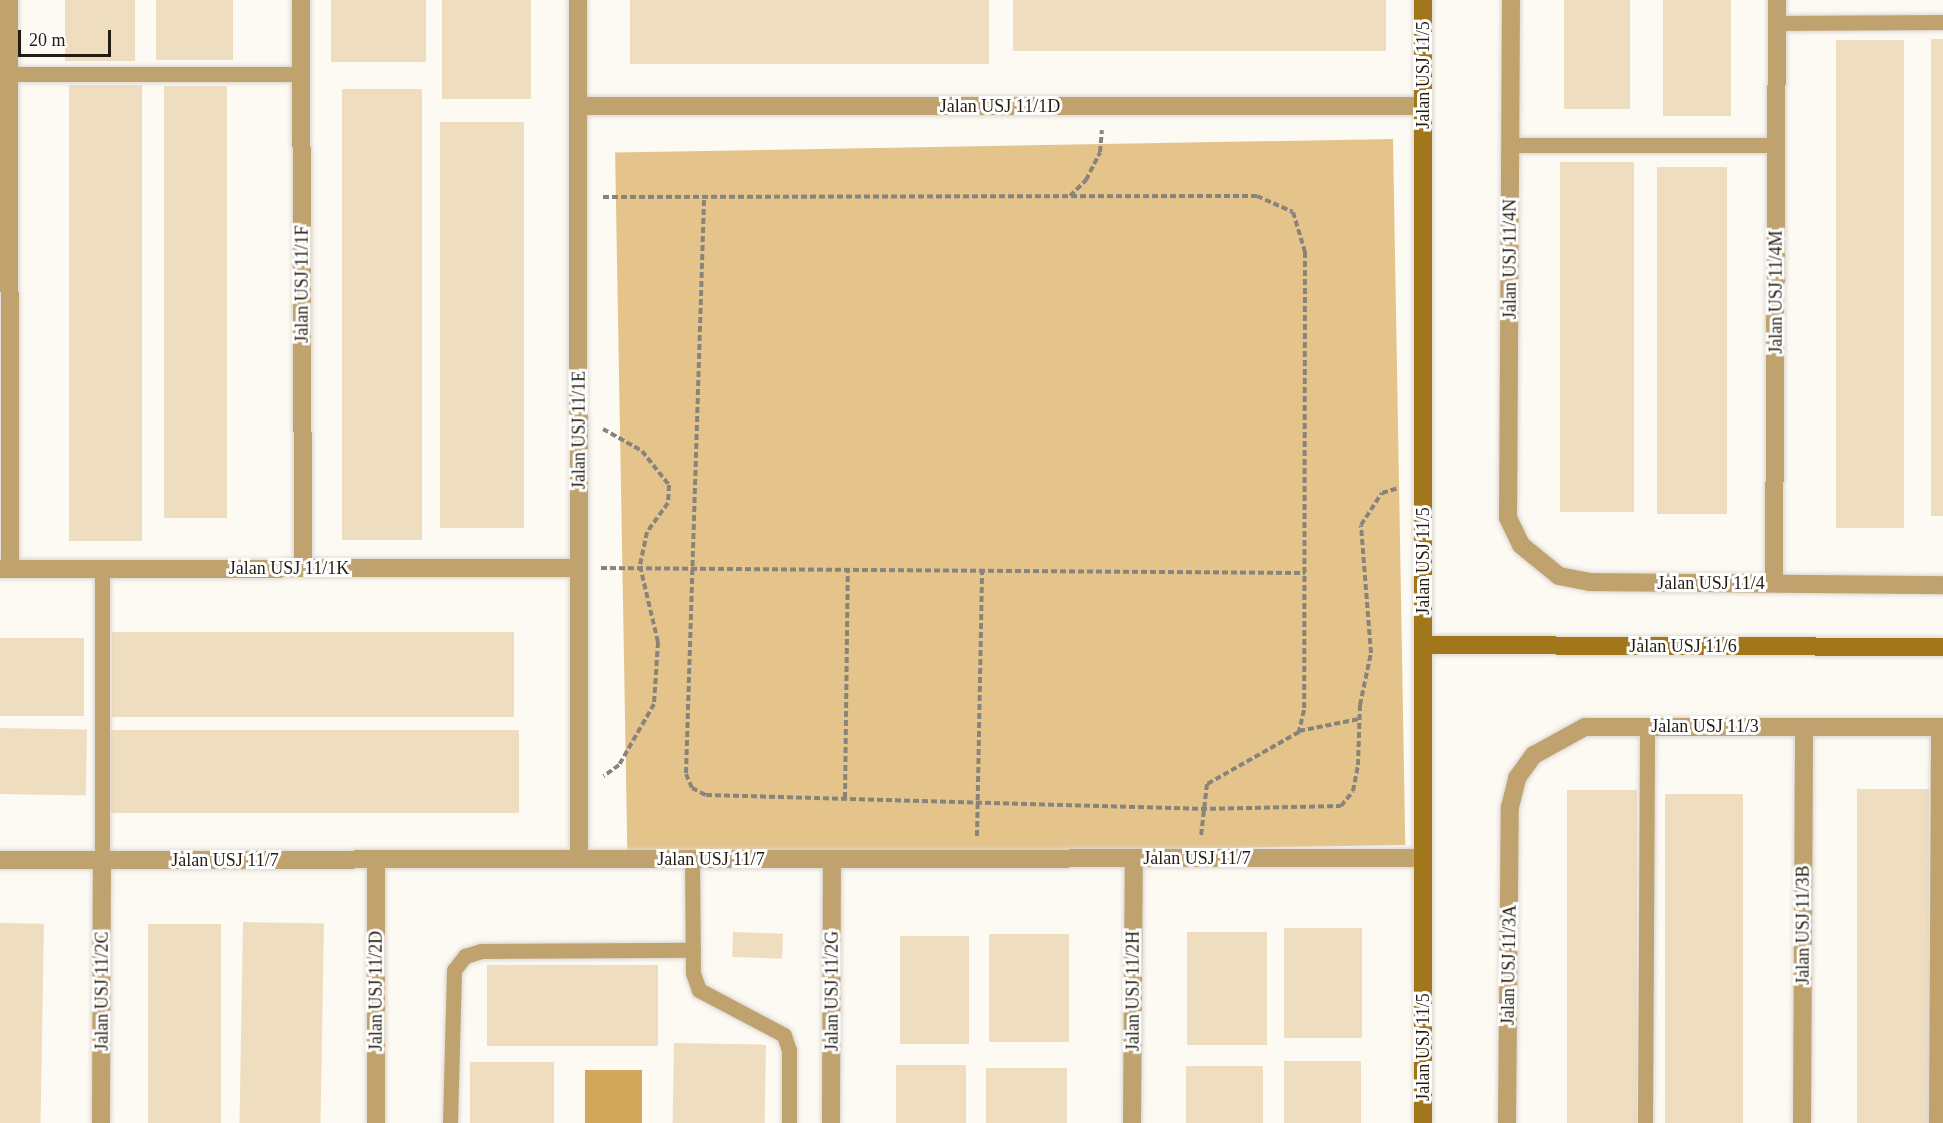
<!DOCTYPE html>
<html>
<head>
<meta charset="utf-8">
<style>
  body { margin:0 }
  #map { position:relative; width:1943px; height:1123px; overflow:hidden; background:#fdfaf4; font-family:"Times New Roman",serif }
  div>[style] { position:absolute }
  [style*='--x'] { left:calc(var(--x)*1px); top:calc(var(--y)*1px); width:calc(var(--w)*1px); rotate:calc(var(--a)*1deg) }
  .green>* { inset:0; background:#e5c48c; transform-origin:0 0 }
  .water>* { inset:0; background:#d2a75a; transform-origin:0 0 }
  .building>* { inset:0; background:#efddc0; transform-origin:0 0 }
  .path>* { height:4px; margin-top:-2px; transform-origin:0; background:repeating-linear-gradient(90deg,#89847b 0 6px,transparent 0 9px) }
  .roads { filter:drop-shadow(0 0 2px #dad6d0) drop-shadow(0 0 2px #dad6d0) }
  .lane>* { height:15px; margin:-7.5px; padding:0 7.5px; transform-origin:7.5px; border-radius:7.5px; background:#c0a26f }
  .street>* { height:18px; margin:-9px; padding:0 9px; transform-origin:9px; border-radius:9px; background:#c0a26f }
  .secondary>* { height:18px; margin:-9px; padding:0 9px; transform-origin:9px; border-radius:9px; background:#a2761a }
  span { translate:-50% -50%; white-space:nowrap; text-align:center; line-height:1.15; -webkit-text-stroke:6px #fff; paint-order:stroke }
  .street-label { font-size:18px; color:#231c11 }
  .scale { position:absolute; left:18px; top:30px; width:93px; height:27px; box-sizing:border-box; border:3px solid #231c11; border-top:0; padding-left:8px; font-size:18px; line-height:21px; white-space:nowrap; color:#231c11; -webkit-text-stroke:4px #fff; paint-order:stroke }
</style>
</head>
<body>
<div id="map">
  <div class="green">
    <div style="left:1393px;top:139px;width:706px;height:778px;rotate:89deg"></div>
  </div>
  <div class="water">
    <div style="left:585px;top:1070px;width:57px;height:53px"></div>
  </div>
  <div class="building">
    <div style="left:65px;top:0;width:70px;height:61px"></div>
    <div style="left:156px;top:0;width:77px;height:60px"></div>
    <div style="left:331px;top:0;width:95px;height:62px"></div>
    <div style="left:442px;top:0;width:89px;height:99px"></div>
    <div style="left:630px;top:0;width:359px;height:64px"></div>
    <div style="left:1013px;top:0;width:373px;height:51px"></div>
    <div style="left:1564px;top:0;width:66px;height:109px"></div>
    <div style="left:1663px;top:0;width:68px;height:116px"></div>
    <div style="left:1931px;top:39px;width:12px;height:477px"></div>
    <div style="left:1836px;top:40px;width:68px;height:488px"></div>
    <div style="left:69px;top:85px;width:73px;height:456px"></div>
    <div style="left:227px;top:86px;width:432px;height:63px;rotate:90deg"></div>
    <div style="left:342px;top:89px;width:80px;height:451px"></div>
    <div style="left:440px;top:122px;width:84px;height:406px"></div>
    <div style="left:1634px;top:162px;width:350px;height:74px;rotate:90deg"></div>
    <div style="left:1727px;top:167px;width:347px;height:70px;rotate:90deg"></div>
    <div style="left:514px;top:632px;width:85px;height:402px;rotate:90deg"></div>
    <div style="left:0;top:638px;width:84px;height:78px"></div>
    <div style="left:0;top:728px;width:87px;height:66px;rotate:1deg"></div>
    <div style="left:111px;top:730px;width:408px;height:83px"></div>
    <div style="left:1857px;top:789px;width:72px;height:334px"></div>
    <div style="left:1567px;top:790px;width:70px;height:333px"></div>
    <div style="left:1665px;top:794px;width:78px;height:329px"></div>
    <div style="left:243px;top:922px;width:81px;height:201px;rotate:1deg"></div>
    <div style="left:0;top:923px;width:44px;height:200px;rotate:1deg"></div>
    <div style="left:148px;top:924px;width:73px;height:199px"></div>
    <div style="left:1284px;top:928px;width:78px;height:110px"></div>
    <div style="left:733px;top:932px;width:50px;height:25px;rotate:2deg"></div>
    <div style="left:1187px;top:932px;width:80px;height:113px"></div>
    <div style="left:989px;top:934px;width:80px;height:108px"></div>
    <div style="left:900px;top:936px;width:69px;height:108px"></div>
    <div style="left:487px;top:965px;width:171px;height:81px"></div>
    <div style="left:674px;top:1043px;width:92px;height:80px;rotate:1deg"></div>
    <div style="left:1284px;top:1061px;width:77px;height:62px"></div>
    <div style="left:554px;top:1062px;width:61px;height:84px;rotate:90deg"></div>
    <div style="left:896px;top:1065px;width:70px;height:58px"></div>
    <div style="left:1186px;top:1066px;width:77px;height:57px"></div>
    <div style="left:986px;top:1068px;width:81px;height:55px"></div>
  </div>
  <div class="path">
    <div style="--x:1070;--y:196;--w:23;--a:-45"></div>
    <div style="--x:1086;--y:180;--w:31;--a:-63"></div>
    <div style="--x:1100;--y:152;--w:22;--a:-85"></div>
    <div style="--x:603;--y:197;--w:654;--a:-0.09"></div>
    <div style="--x:1257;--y:196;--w:39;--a:24"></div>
    <div style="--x:1293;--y:212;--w:42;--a:73.3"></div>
    <div style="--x:1305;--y:252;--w:458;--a:90.1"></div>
    <div style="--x:1304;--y:710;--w:23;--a:103"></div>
    <div style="--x:1299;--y:732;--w:106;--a:150.5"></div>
    <div style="--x:1207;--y:784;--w:52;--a:96.6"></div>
    <div style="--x:704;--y:200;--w:574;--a:91.8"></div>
    <div style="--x:686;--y:774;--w:15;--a:67"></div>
    <div style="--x:692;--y:788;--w:16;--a:27"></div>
    <div style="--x:706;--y:795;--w:495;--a:1.6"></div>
    <div style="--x:1201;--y:809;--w:140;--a:-1.2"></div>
    <div style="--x:1341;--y:806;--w:19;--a:-51"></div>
    <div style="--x:1353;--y:791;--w:26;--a:-79"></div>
    <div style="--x:1358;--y:765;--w:60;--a:-88.1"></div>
    <div style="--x:1360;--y:705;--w:53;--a:-78.1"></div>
    <div style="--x:1371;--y:653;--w:128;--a:-94.5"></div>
    <div style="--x:1361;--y:525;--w:38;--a:-57"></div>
    <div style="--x:1382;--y:493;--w:17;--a:-17"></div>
    <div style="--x:603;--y:429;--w:45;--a:29.4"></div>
    <div style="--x:642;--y:451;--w:43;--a:51.5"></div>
    <div style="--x:669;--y:485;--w:18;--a:93"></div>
    <div style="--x:668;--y:503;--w:36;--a:126"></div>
    <div style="--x:647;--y:532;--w:35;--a:102"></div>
    <div style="--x:640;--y:566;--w:78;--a:76.7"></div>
    <div style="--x:658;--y:642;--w:62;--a:93.7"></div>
    <div style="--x:654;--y:704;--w:70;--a:119.8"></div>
    <div style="--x:619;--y:765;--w:19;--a:144"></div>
    <div style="--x:601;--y:568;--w:704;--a:0.41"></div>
    <div style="--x:1299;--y:731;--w:61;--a:-11.3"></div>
    <div style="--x:845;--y:798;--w:230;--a:-89.3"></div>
    <div style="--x:977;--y:836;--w:266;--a:-88.9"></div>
  </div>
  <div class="roads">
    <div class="lane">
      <div style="--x:1777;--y:23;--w:166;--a:-0.3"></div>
      <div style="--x:9;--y:74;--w:293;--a:0"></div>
      <div style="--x:1510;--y:145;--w:267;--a:0"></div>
      <div style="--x:102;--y:569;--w:291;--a:90"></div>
      <div style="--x:692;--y:859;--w:114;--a:89.5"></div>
      <div style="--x:693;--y:973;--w:18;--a:71"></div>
      <div style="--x:699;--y:990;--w:96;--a:27.9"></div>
      <div style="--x:784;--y:1035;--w:16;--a:72"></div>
      <div style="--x:789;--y:1050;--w:73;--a:90"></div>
      <div style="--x:450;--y:1123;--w:153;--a:-88.5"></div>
      <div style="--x:454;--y:970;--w:18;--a:-52"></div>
      <div style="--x:465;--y:956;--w:17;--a:-17"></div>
      <div style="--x:481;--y:951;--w:212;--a:-0.3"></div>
      <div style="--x:1645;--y:1123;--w:397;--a:-89.7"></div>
      <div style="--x:1936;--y:1123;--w:396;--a:-89.7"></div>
    </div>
    <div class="street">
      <div style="--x:9;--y:0;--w:569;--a:89.9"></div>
      <div style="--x:301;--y:0;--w:568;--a:89.8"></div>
      <div style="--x:578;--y:0;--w:859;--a:89.93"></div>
      <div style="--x:1511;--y:0;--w:518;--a:90.33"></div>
      <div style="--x:1508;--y:518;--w:30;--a:64"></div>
      <div style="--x:1521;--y:545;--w:49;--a:39.2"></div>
      <div style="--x:1559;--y:576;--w:32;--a:11"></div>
      <div style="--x:1590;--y:582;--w:353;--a:0.5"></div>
      <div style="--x:578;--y:106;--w:845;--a:0"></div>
      <div style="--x:0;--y:569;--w:579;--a:-0.1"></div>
      <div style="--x:1774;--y:583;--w:583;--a:-89.71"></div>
      <div style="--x:0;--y:860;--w:1423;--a:-0.08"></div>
      <div style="--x:101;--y:1123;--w:263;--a:-89.8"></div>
      <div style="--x:376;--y:1123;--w:264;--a:-90"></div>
      <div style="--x:831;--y:1123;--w:264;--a:-89.8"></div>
      <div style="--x:1132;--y:1123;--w:265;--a:-89.6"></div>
      <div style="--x:1507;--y:1123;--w:316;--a:-89.5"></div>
      <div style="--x:1510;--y:807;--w:30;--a:-76"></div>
      <div style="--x:1517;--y:778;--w:29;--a:-54"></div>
      <div style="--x:1534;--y:755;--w:58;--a:-28.8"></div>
      <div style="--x:1585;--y:727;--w:358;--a:0"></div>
      <div style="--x:1802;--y:1123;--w:396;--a:-89.7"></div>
    </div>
    <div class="secondary">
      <div style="--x:1423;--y:0;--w:1123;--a:90"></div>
      <div style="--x:1423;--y:645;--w:520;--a:0.22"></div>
    </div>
  </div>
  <div class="street-label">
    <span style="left:1423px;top:75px;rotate:-90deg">Jalan USJ 11/5</span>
    <span style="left:1000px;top:106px">Jalan USJ 11/1D</span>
    <span style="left:1510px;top:259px;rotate:-90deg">Jalan USJ 11/4N</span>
    <span style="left:302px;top:284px;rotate:-90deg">Jalan USJ 11/1F</span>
    <span style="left:1776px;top:292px;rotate:-90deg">Jalan USJ 11/4M</span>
    <span style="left:579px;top:430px;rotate:-90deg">Jalan USJ 11/1E</span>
    <span style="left:1423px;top:561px;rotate:-90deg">Jalan USJ 11/5</span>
    <span style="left:289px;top:568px">Jalan USJ 11/1K</span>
    <span style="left:1711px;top:583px">Jalan USJ 11/4</span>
    <span style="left:1683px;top:646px">Jalan USJ 11/6</span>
    <span style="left:1705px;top:726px">Jalan USJ 11/3</span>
    <span style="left:1197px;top:858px">Jalan USJ 11/7</span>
    <span style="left:711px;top:859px">Jalan USJ 11/7</span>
    <span style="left:225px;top:860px">Jalan USJ 11/7</span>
    <span style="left:1803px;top:925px;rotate:-90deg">Jalan USJ 11/3B</span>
    <span style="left:1509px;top:965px;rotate:-89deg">Jalan USJ 11/3A</span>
    <span style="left:102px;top:991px;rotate:-90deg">Jalan USJ 11/2C</span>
    <span style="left:376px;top:991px;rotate:-90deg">Jalan USJ 11/2D</span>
    <span style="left:832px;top:991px;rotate:-90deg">Jalan USJ 11/2G</span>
    <span style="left:1133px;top:991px;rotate:-90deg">Jalan USJ 11/2H</span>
    <span style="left:1423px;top:1047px;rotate:-90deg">Jalan USJ 11/5</span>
  </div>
  <div class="scale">20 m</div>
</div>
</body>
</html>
